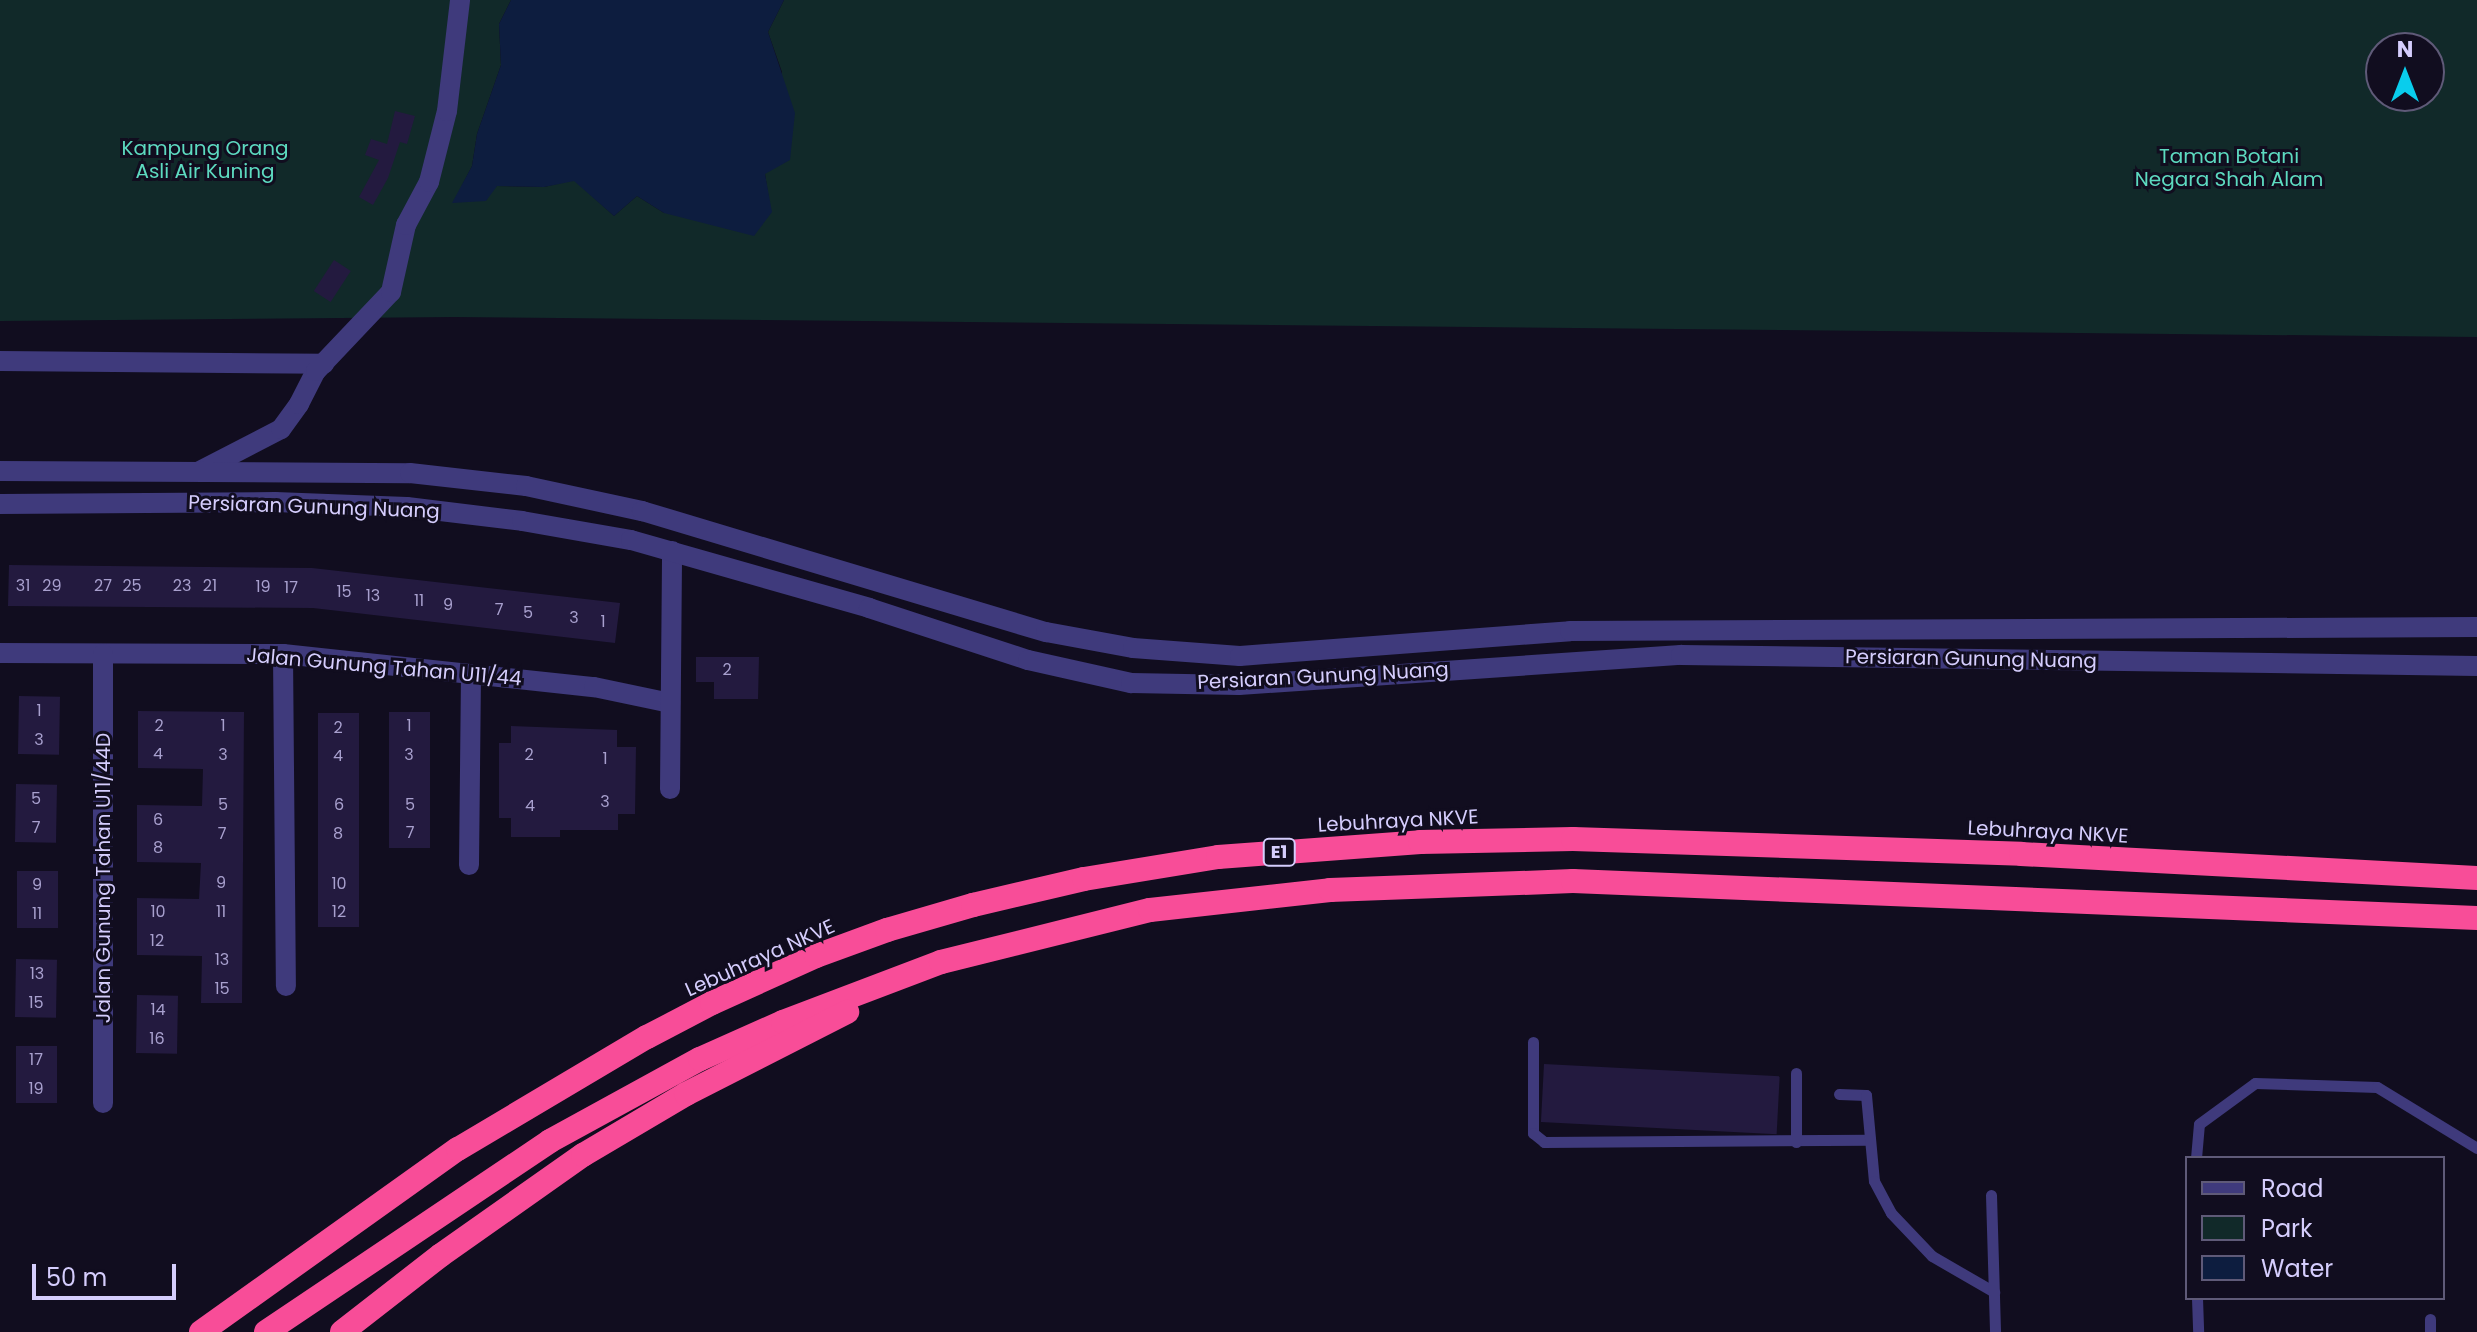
<!DOCTYPE html>
<html>
<head>
<meta charset="utf-8">
<style>
  body { margin:0 }
  #map { position:relative; width:2477px; height:1332px; overflow:hidden; background:#110d1f; font-family:Poppins,sans-serif }
  div>[style] { position:absolute }
  [style*='--x'] { left:calc(var(--x)*1px); top:calc(var(--y)*1px); width:calc(var(--w)*1px); rotate:calc(var(--a)*1deg) }
  .green>* { inset:0; background:#112929 }
  .water>* { inset:0; background:#0d1d3f }
  .building>* { inset:0; background:#231a3f; transform-origin:0 0 }
  .service>* { height:11px; margin:-5.5px; padding:0 5.5px; transform-origin:5.5px; border-radius:5.5px; background:#3f3a7c }
  .minor>* { height:20px; margin:-10px; padding:0 10px; transform-origin:10px; border-radius:10px; background:#3f3a7c }
  .tertiary>* { height:20px; margin:-10px; padding:0 10px; transform-origin:10px; border-radius:10px; background:#3f3a7c }
  .motorway>* { height:24px; margin:-12px; padding:0 12px; transform-origin:12px; border-radius:12px; background:#f84d98 }
  span { translate:-50% -50%; white-space:nowrap; text-align:center; line-height:1.15; -webkit-text-stroke:6px #110d1f; paint-order:stroke }
  .number-label { font-size:16px; color:#a8a0ce }
  .number-label span { -webkit-text-stroke-width:0 }
  .shield-label span { padding:2px 6px; background:#110d1f; border:2px solid; border-radius:6px; -webkit-text-stroke-width:0 }
  .shield-label { font-size:18px; color:#d5cdfd; font-weight:700 }
  .park-label { font-size:20px; color:#5ddac0 }
  .street-label { font-size:20px; color:#d5cdfd }
  .legend { position:absolute; left:2185px; top:1156px; width:260px; height:144px; box-sizing:border-box; background:#110d1f; border:2px solid #5f5a78; margin:0; padding:10px 14px; list-style:none; font-size:24px; color:#d5cdfd }
  .legend li { display:flex; align-items:center; gap:16px; height:40px }
  .legend b { width:40px; border:2px solid #5f5a78 }
  .north { position:absolute; left:2365px; top:32px; width:80px; height:80px; box-sizing:border-box; background:#110d1f; border:2px solid #5f5a78; border-radius:50%; rotate:0deg; font-size:22px; font-weight:700; line-height:32px; text-align:center; color:#d5cdfd }
  .north::after { content:''; display:block; margin:auto; width:28px; height:36px; background:#09cded; clip-path:polygon(50% 0,100% 100%,50% 72%,0 100%) }
  .scale { position:absolute; left:32px; top:1264px; width:144px; height:36px; box-sizing:border-box; border:4px solid #d5cdfd; border-top:0; padding-left:10px; font-size:24px; line-height:28px; white-space:nowrap; color:#d5cdfd; -webkit-text-stroke:6px #110d1f; paint-order:stroke }
</style>
</head>
<body>
<div id="map">
  <div class="green">
    <div style="clip-path:polygon(evenodd,0 0,511px 0,499px 24px,501px 65px,477px 134px,472px 166px,453px 203px,497px 186px,544px 187px,574px 180px,614px 216px,637px 196px,664px 213px,771px 212px,765px 174px,782px 72px,768px 32px,784px 0,2477px 0,2477px 337px,454px 317px,0 321px,0 0,2381px 48px,2429px 48px,2429px 96px,2381px 96px,2381px 48px)"></div>
  </div>
  <div class="water">
    <div style="clip-path:polygon(511px 0,784px 0,768px 32px,795px 113px,790px 160px,765px 174px,772px 212px,754px 236px,664px 213px,637px 196px,614px 216px,574px 181px,544px 187px,497px 186px,486px 201px,452px 203px,472px 166px,477px 134px,501px 65px,499px 24px)"></div>
  </div>
  <div class="building">
    <div style="clip-path:polygon(395px 111px,415px 116px,407px 144px,400px 142px,388px 178px,373px 205px,359px 197px,379px 160px,365px 155px,371px 139px,387px 144px)"></div>
    <div style="left:334px;top:260px;width:20px;height:37px;rotate:33deg"></div>
    <div style="clip-path:polygon(9px 565px,312px 568px,620px 603px,615px 643px,313px 608px,8px 606px)"></div>
    <div style="clip-path:polygon(696px 657px,759px 657px,758px 699px,714px 699px,714px 682px,696px 682px)"></div>
    <div style="left:19px;top:696px;width:41px;height:58px;rotate:1deg"></div>
    <div style="clip-path:polygon(138px 711px,244px 712px,242px 1003px,201px 1003px,202px 956px,137px 955px,137px 898px,199px 899px,201px 863px,137px 862px,137px 805px,202px 806px,203px 769px,138px 768px)"></div>
    <div style="left:389px;top:712px;width:41px;height:136px"></div>
    <div style="left:318px;top:713px;width:41px;height:214px"></div>
    <div style="clip-path:polygon(511px 726px,617px 730px,617px 747px,636px 747px,635px 814px,618px 814px,618px 830px,560px 830px,560px 837px,511px 837px,511px 818px,499px 818px,499px 743px,511px 743px)"></div>
    <div style="left:16px;top:784px;width:41px;height:58px;rotate:1deg"></div>
    <div style="left:17px;top:871px;width:41px;height:57px"></div>
    <div style="left:16px;top:959px;width:41px;height:58px;rotate:1deg"></div>
    <div style="left:137px;top:995px;width:41px;height:58px;rotate:1deg"></div>
    <div style="left:16px;top:1046px;width:41px;height:57px"></div>
    <div style="left:1544px;top:1064px;width:236px;height:58px;rotate:3deg"></div>
  </div>
  <div class="service">
    <div style="--x:1533;--y:1042;--w:91;--a:90"></div>
    <div style="--x:1533;--y:1133;--w:14;--a:39"></div>
    <div style="--x:1544;--y:1142;--w:326;--a:-0.4"></div>
    <div style="--x:1796;--y:1073;--w:69;--a:90"></div>
    <div style="--x:1839;--y:1094;--w:27;--a:2"></div>
    <div style="--x:1866;--y:1095;--w:86;--a:84.7"></div>
    <div style="--x:1874;--y:1181;--w:36;--a:62"></div>
    <div style="--x:1891;--y:1213;--w:59;--a:46.4"></div>
    <div style="--x:1932;--y:1256;--w:72;--a:30.1"></div>
    <div style="--x:2196;--y:1158;--w:34;--a:-85"></div>
    <div style="--x:2199;--y:1124;--w:69;--a:-36.2"></div>
    <div style="--x:2255;--y:1083;--w:122;--a:1.9"></div>
    <div style="--x:2377;--y:1087;--w:117;--a:31.4"></div>
    <div style="--x:1991;--y:1195;--w:137;--a:88.3"></div>
    <div style="--x:2197;--y:1298;--w:34;--a:88"></div>
    <div style="--x:2430;--y:1332;--w:13;--a:-90"></div>
  </div>
  <div class="minor">
    <div style="--x:0;--y:361;--w:324;--a:0.5"></div>
    <div style="--x:200;--y:471;--w:91;--a:-27.4"></div>
    <div style="--x:281;--y:429;--w:31;--a:-54"></div>
    <div style="--x:299;--y:404;--w:37;--a:-63"></div>
    <div style="--x:316;--y:371;--w:109;--a:-46.5"></div>
    <div style="--x:391;--y:292;--w:69;--a:-77.4"></div>
    <div style="--x:406;--y:225;--w:49;--a:-61.9"></div>
    <div style="--x:429;--y:182;--w:73;--a:-75.8"></div>
    <div style="--x:447;--y:111;--w:112;--a:-83.3"></div>
    <div style="--x:0;--y:653;--w:283;--a:0.2"></div>
    <div style="--x:283;--y:654;--w:313;--a:6.1"></div>
    <div style="--x:594;--y:687;--w:78;--a:11.9"></div>
    <div style="--x:283;--y:654;--w:332;--a:89.5"></div>
    <div style="--x:670;--y:789;--w:238;--a:-89.5"></div>
    <div style="--x:469;--y:865;--w:191;--a:-89.4"></div>
    <div style="--x:103;--y:1103;--w:449;--a:-90"></div>
  </div>
  <div class="tertiary">
    <div style="--x:0;--y:471;--w:410;--a:0.3"></div>
    <div style="--x:410;--y:473;--w:117;--a:6.4"></div>
    <div style="--x:526;--y:486;--w:119;--a:12.2"></div>
    <div style="--x:642;--y:511;--w:422;--a:16.7"></div>
    <div style="--x:1046;--y:632;--w:88;--a:10.4"></div>
    <div style="--x:1133;--y:648;--w:107;--a:4.3"></div>
    <div style="--x:1240;--y:656;--w:331;--a:-4.3"></div>
    <div style="--x:1570;--y:631;--w:907;--a:-0.25"></div>
    <div style="--x:0;--y:504;--w:275;--a:-0.4"></div>
    <div style="--x:275;--y:502;--w:132;--a:2.2"></div>
    <div style="--x:407;--y:507;--w:116;--a:6.9"></div>
    <div style="--x:522;--y:521;--w:111;--a:9.9"></div>
    <div style="--x:631;--y:540;--w:248;--a:15.9"></div>
    <div style="--x:869;--y:608;--w:167;--a:18.1"></div>
    <div style="--x:1028;--y:660;--w:106;--a:12.6"></div>
    <div style="--x:1131;--y:683;--w:108;--a:1.1"></div>
    <div style="--x:1239;--y:685;--w:443;--a:-3.9"></div>
    <div style="--x:1681;--y:655;--w:796;--a:0.79"></div>
  </div>
  <div class="motorway">
    <div style="--x:201;--y:1332;--w:315;--a:-35.5"></div>
    <div style="--x:458;--y:1149;--w:220;--a:-30.7"></div>
    <div style="--x:647;--y:1037;--w:73;--a:-27.6"></div>
    <div style="--x:712;--y:1003;--w:114;--a:-24.3"></div>
    <div style="--x:816;--y:956;--w:76;--a:-20.1"></div>
    <div style="--x:887;--y:930;--w:90;--a:-16.2"></div>
    <div style="--x:973;--y:905;--w:114;--a:-13.2"></div>
    <div style="--x:1084;--y:879;--w:136;--a:-9.3"></div>
    <div style="--x:1218;--y:857;--w:203;--a:-4.2"></div>
    <div style="--x:1420;--y:842;--w:153;--a:-1.1"></div>
    <div style="--x:1573;--y:839;--w:448;--a:1.9"></div>
    <div style="--x:2021;--y:854;--w:457;--a:3"></div>
    <div style="--x:266;--y:1332;--w:342;--a:-33.9"></div>
    <div style="--x:550;--y:1141;--w:171;--a:-28.7"></div>
    <div style="--x:700;--y:1059;--w:91;--a:-24"></div>
    <div style="--x:783;--y:1022;--w:169;--a:-20.8"></div>
    <div style="--x:941;--y:962;--w:215;--a:-14"></div>
    <div style="--x:1150;--y:910;--w:181;--a:-6.3"></div>
    <div style="--x:1330;--y:890;--w:243;--a:-2.1"></div>
    <div style="--x:1573;--y:881;--w:905;--a:2.34"></div>
    <div style="--x:342;--y:1332;--w:125;--a:-37.9"></div>
    <div style="--x:441;--y:1255;--w:174;--a:-35.2"></div>
    <div style="--x:583;--y:1155;--w:120;--a:-30.6"></div>
    <div style="--x:686;--y:1094;--w:181;--a:-27"></div>
  </div>
  <div class="number-label">
    <span style="left:23px;top:586px">31</span>
    <span style="left:52px;top:586px">29</span>
    <span style="left:103px;top:586px">27</span>
    <span style="left:132px;top:586px">25</span>
    <span style="left:182px;top:586px">23</span>
    <span style="left:210px;top:586px">21</span>
    <span style="left:263px;top:587px">19</span>
    <span style="left:291px;top:588px">17</span>
    <span style="left:344px;top:592px">15</span>
    <span style="left:373px;top:596px">13</span>
    <span style="left:419px;top:601px">11</span>
    <span style="left:448px;top:605px">9</span>
    <span style="left:499px;top:610px">7</span>
    <span style="left:528px;top:613px">5</span>
    <span style="left:574px;top:618px">3</span>
    <span style="left:603px;top:622px">1</span>
    <span style="left:727px;top:670px">2</span>
    <span style="left:39px;top:711px">1</span>
    <span style="left:159px;top:726px">2</span>
    <span style="left:223px;top:726px">1</span>
    <span style="left:409px;top:726px">1</span>
    <span style="left:338px;top:728px">2</span>
    <span style="left:39px;top:740px">3</span>
    <span style="left:158px;top:754px">4</span>
    <span style="left:223px;top:755px">3</span>
    <span style="left:409px;top:755px">3</span>
    <span style="left:529px;top:755px">2</span>
    <span style="left:338px;top:756px">4</span>
    <span style="left:605px;top:759px">1</span>
    <span style="left:36px;top:799px">5</span>
    <span style="left:605px;top:802px">3</span>
    <span style="left:223px;top:805px">5</span>
    <span style="left:339px;top:805px">6</span>
    <span style="left:410px;top:805px">5</span>
    <span style="left:530px;top:806px">4</span>
    <span style="left:158px;top:820px">6</span>
    <span style="left:36px;top:828px">7</span>
    <span style="left:410px;top:833px">7</span>
    <span style="left:222px;top:834px">7</span>
    <span style="left:338px;top:834px">8</span>
    <span style="left:158px;top:848px">8</span>
    <span style="left:221px;top:883px">9</span>
    <span style="left:339px;top:884px">10</span>
    <span style="left:37px;top:885px">9</span>
    <span style="left:158px;top:912px">10</span>
    <span style="left:221px;top:912px">11</span>
    <span style="left:339px;top:912px">12</span>
    <span style="left:37px;top:914px">11</span>
    <span style="left:157px;top:941px">12</span>
    <span style="left:222px;top:960px">13</span>
    <span style="left:37px;top:974px">13</span>
    <span style="left:222px;top:989px">15</span>
    <span style="left:36px;top:1003px">15</span>
    <span style="left:158px;top:1010px">14</span>
    <span style="left:157px;top:1039px">16</span>
    <span style="left:36px;top:1060px">17</span>
    <span style="left:36px;top:1089px">19</span>
  </div>
  <div class="shield-label">
    <span style="left:1279px;top:852px">E1</span>
  </div>
  <div class="park-label">
    <span style="left:205px;top:160px">Kampung Orang<br>Asli Air Kuning</span>
    <span style="left:2229px;top:168px">Taman Botani<br>Negara Shah Alam</span>
  </div>
  <div class="street-label">
    <span style="left:314px;top:507px;rotate:2deg">Persiaran Gunung Nuang</span>
    <span style="left:1971px;top:659px;rotate:1deg">Persiaran Gunung Nuang</span>
    <span style="left:384px;top:667px;rotate:5deg">Jalan Gunung Tahan U11/44</span>
    <span style="left:1323px;top:676px;rotate:-3deg">Persiaran Gunung Nuang</span>
    <span style="left:1398px;top:821px;rotate:-3deg">Lebuhraya NKVE</span>
    <span style="left:2048px;top:832px;rotate:3deg">Lebuhraya NKVE</span>
    <span style="left:103px;top:878px;rotate:-90deg">Jalan Gunung Tahan U11/44D</span>
    <span style="left:760px;top:958px;rotate:-24deg">Lebuhraya NKVE</span>
  </div>
  <ul class="legend">
  <li><b style="height:10px;background:#3f3a7c"></b>Road</li>
  <li><b style="height:22px;background:#112929"></b>Park</li>
  <li><b style="height:22px;background:#0d1d3f"></b>Water</li>
  </ul>
  <div class="north">N</div>
  <div class="scale">50 m</div>
</div>
</body>
</html>
